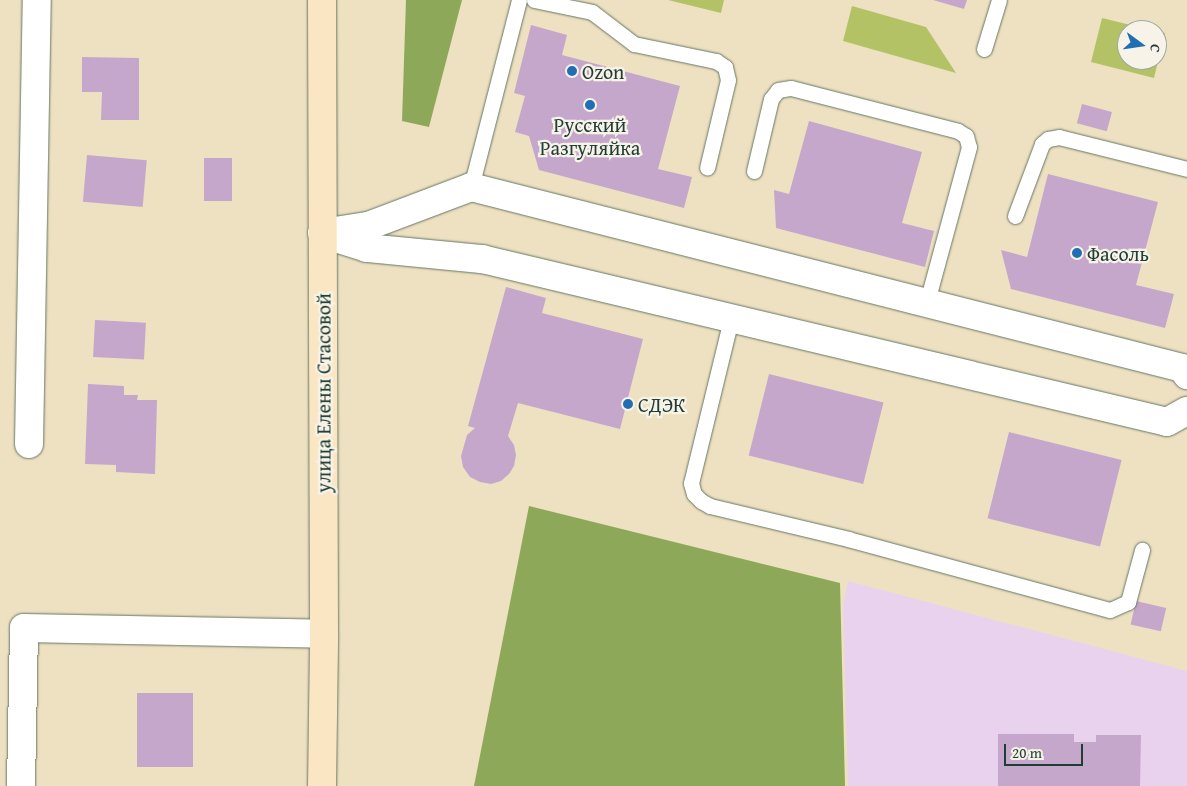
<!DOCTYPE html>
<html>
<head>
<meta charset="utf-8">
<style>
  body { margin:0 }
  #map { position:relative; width:1187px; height:786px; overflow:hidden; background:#eee1c1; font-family:"Gentium Book Plus",serif }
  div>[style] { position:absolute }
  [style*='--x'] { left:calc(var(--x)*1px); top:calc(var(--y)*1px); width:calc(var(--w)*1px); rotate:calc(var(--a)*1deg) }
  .built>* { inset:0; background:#e8d2ee }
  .green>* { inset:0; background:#b3c265 }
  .forest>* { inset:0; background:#8ea85a }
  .building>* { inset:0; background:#c6a7cc; transform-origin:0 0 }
  .roads { filter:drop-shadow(0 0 1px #677665) drop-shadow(0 0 1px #677665) }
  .service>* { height:15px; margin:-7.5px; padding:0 7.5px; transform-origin:7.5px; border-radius:7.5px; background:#fff }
  .minor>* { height:28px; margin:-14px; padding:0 14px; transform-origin:14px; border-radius:14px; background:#fff }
  .secondary>* { height:28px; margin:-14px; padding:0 14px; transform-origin:14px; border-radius:14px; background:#fbe6c4 }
  .dots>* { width:14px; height:14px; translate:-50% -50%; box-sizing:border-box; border:2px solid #f7f3e8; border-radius:50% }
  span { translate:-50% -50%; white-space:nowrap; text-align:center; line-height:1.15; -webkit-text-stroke:4.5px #f7f3e8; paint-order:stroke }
  .poi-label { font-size:20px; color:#1f3d34 }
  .left { translate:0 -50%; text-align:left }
  .street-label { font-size:20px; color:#1f3d34 }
  .north { position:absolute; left:1117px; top:20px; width:50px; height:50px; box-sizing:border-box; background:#f7f3e8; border:1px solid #a1aaa0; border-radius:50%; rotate:104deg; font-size:14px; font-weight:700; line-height:20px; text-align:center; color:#1f3d34 }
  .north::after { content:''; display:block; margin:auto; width:18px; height:22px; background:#1f6fb2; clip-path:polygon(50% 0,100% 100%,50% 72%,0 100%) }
  .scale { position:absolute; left:1004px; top:744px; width:79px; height:22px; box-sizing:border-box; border:2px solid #1f3d34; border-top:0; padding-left:6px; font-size:15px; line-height:18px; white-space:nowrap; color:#1f3d34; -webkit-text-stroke:4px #f7f3e8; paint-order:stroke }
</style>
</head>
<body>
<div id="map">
  <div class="built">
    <div style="clip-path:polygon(848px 581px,1187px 671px,1187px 786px,848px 786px,843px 605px)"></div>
  </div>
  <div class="green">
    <div style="clip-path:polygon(668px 0,724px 0,721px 13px)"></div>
    <div style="clip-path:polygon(852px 6px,926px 27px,956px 73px,843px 41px)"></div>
    <div style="clip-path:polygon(1102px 18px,1151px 30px,1127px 30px,1127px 60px,1157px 60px,1157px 32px,1165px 33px,1154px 78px,1091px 62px)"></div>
  </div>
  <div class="forest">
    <div style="clip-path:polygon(406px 0,462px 0,429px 127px,402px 121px)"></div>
    <div style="clip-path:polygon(529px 506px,840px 583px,845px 786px,474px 786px)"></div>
  </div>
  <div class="building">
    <div style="clip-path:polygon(933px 0,967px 0,964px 9px)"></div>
    <div style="clip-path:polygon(531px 25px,567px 35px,562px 55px,680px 86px,658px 169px,692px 177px,684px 208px,539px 170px,529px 136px,515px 132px,525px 96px,514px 93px)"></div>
    <div style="clip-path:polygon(82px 57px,139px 58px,139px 120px,101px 120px,102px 92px,82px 92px)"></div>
    <div style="left:1082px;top:104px;width:31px;height:20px;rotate:15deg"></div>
    <div style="clip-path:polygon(809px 121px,922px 152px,902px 223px,934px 231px,925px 267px,776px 228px,774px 190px,789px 194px)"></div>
    <div style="left:87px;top:155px;width:60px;height:47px;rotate:5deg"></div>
    <div style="left:232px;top:158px;width:43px;height:28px;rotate:90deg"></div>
    <div style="clip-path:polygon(1048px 174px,1158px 202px,1136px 285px,1174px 294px,1165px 328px,1011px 289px,1001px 250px,1027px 257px)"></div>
    <div style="clip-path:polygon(506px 287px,546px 298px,542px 313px,643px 339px,620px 429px,518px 403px,508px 436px,514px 445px,516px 455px,514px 466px,509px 474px,501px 481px,491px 484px,480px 482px,470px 477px,463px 467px,461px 456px,467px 435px,475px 428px,468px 426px)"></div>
    <div style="left:95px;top:320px;width:51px;height:37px;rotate:3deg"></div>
    <div style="left:769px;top:374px;width:118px;height:84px;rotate:14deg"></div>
    <div style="clip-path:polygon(88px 384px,124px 386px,124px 395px,138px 395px,137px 400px,157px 400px,155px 474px,116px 472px,116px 465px,85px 464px)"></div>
    <div style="left:1009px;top:432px;width:116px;height:89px;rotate:14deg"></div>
    <div style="left:1136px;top:601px;width:31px;height:24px;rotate:13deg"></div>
    <div style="left:137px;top:693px;width:56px;height:74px"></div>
    <div style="clip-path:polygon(998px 734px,1074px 734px,1074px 742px,1096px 742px,1096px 735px,1141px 735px,1140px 786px,998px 786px)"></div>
  </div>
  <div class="roads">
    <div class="service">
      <div style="--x:534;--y:0;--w:59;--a:11.7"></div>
      <div style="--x:592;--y:12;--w:53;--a:37.3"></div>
      <div style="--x:634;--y:44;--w:84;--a:11.7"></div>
      <div style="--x:716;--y:61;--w:11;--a:34"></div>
      <div style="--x:725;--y:67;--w:13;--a:77"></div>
      <div style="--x:728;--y:80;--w:90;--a:103.4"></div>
      <div style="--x:984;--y:49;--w:51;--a:-73"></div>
      <div style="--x:754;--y:171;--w:74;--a:-76.7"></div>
      <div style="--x:771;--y:99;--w:11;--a:-52"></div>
      <div style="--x:778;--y:90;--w:13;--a:-9"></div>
      <div style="--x:791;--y:88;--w:172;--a:14.4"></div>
      <div style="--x:958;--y:131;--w:9;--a:32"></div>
      <div style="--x:966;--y:136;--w:11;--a:75"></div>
      <div style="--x:969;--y:147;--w:161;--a:105.2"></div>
      <div style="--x:471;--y:187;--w:193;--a:-75.6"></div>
      <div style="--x:1015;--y:216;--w:77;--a:-69.4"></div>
      <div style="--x:1042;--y:144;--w:8;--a:-40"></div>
      <div style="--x:1048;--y:139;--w:11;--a:-10"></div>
      <div style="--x:1059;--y:137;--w:132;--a:14"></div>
      <div style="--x:731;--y:319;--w:169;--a:103.7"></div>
      <div style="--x:691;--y:483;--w:11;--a:75"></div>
      <div style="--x:694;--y:494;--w:10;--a:45"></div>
      <div style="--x:701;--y:501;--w:10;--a:29"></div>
      <div style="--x:710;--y:506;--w:142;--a:13.4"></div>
      <div style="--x:848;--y:539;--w:271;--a:15.2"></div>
      <div style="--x:1110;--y:610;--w:20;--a:-24"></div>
      <div style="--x:1128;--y:602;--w:54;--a:-74.9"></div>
    </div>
    <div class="minor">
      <div style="--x:322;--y:233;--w:47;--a:-8.7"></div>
      <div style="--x:368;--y:226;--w:110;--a:-20.7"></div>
      <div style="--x:471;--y:187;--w:734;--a:14.28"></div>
      <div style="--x:1182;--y:368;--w:9;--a:54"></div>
      <div style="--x:326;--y:235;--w:43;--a:17.6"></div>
      <div style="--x:367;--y:248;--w:116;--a:5.5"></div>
      <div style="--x:482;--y:259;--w:704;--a:13.38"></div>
      <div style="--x:1167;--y:422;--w:23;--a:-29"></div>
      <div style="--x:29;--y:444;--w:444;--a:-89"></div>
      <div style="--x:21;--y:786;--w:158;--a:-88.9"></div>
      <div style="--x:24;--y:628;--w:300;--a:1.1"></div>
    </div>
    <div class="secondary">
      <div style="--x:322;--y:786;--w:152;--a:-89.2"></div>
      <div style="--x:324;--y:634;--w:634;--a:-90.18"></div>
    </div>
  </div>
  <div class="dots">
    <div style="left:572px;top:71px;background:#1f6fb2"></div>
    <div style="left:590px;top:105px;background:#1f6fb2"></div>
    <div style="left:1077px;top:253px;background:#1f6fb2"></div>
    <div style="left:628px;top:404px;background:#1f6fb2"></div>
  </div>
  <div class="poi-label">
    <span class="left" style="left:582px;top:71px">Ozon</span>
    <span style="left:590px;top:136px">Русский<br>Разгуляйка</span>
    <span class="left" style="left:1087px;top:253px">Фасоль</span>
    <span class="left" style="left:638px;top:404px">СДЭК</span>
  </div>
  <div class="street-label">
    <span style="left:323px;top:393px;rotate:-90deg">улица Елены Стасовой</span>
  </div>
  <div class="north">С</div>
  <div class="scale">20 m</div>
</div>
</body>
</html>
